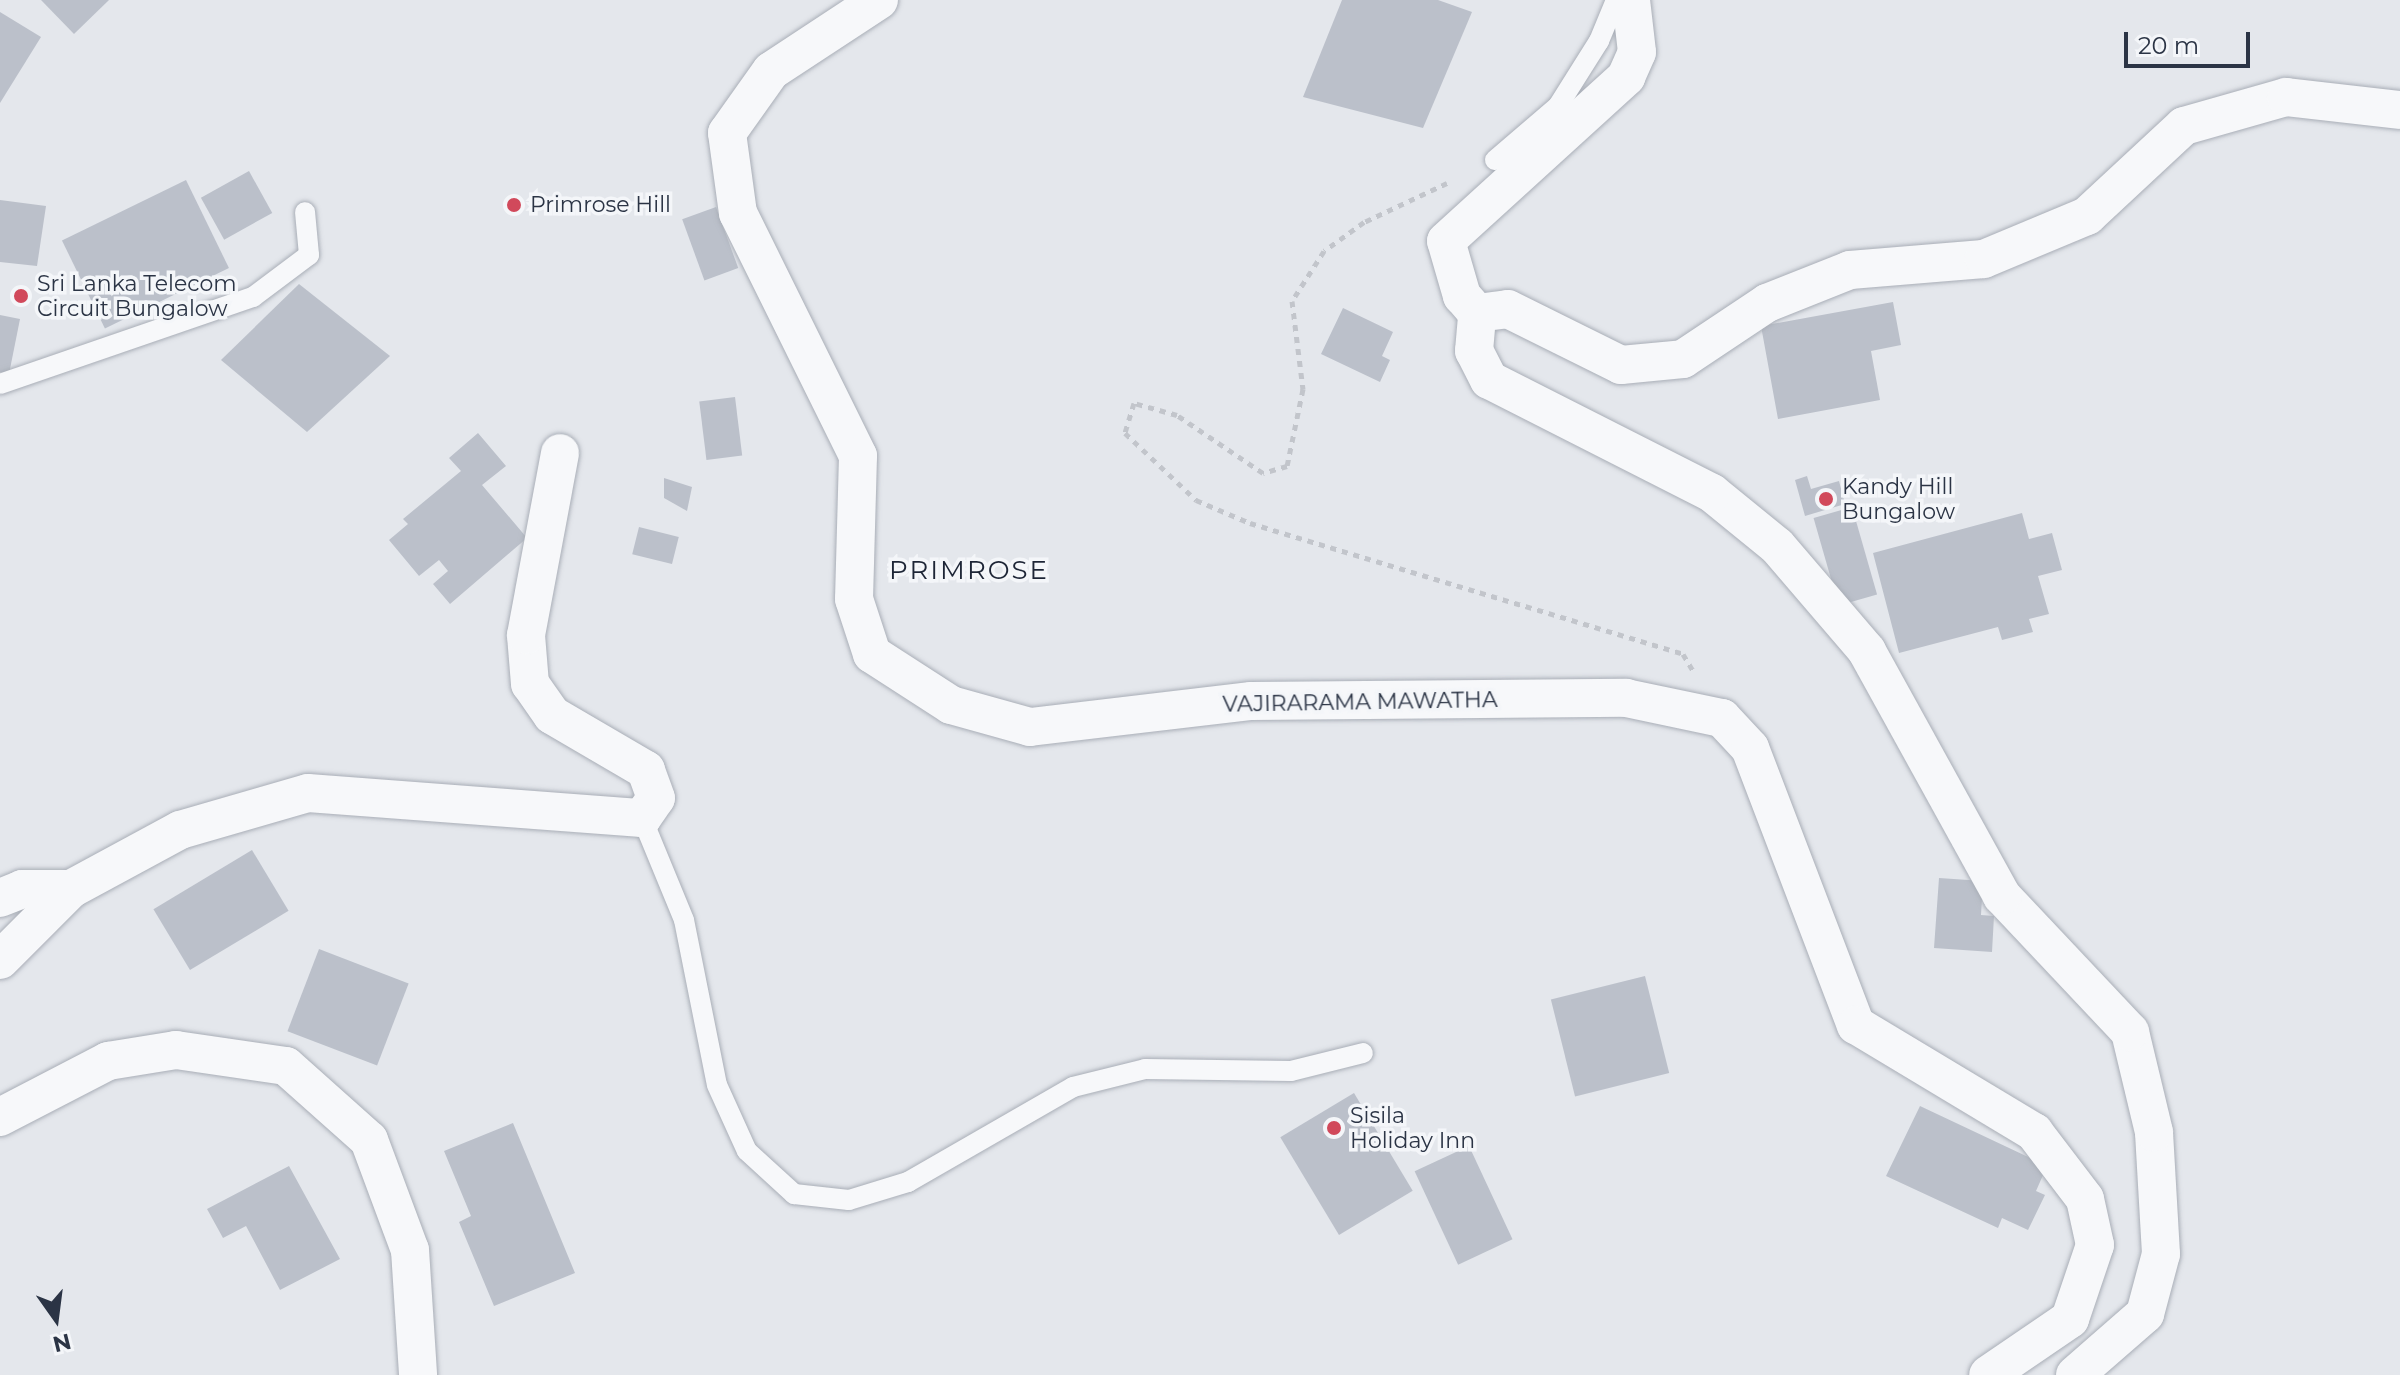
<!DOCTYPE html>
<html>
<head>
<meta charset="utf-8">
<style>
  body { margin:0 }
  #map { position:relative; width:2400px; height:1375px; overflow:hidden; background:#e4e7ec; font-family:Montserrat,sans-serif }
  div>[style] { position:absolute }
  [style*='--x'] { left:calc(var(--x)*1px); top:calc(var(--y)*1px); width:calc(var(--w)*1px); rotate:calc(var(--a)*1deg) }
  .building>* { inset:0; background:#bbc0ca; transform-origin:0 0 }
  .path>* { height:5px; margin-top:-2.5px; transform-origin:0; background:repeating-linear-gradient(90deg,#c2c5cb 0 6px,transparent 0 12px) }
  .roads { filter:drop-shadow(0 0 2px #a9aeb7) drop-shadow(0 0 2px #a9aeb7) }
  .service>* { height:20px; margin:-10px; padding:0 10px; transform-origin:10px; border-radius:10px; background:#f7f8fa }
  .minor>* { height:38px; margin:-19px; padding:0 19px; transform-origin:19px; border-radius:19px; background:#f7f8fa }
  .dots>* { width:22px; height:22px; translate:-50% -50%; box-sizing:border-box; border:4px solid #f4f6f9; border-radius:50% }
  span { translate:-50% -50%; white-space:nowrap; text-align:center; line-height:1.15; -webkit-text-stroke:7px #f4f6f9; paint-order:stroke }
  .poi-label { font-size:22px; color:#2b3445 }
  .left { translate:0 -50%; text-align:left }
  .street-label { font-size:22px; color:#2b3445 }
  .quarter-label { font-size:26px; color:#1d2536; letter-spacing:2px }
  .north { position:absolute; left:16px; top:1279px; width:80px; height:80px; -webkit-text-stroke:6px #f4f6f9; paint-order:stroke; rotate:166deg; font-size:22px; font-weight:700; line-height:32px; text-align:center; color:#2b3445 }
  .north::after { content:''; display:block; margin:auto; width:28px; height:36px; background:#2b3445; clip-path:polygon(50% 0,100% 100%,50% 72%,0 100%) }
  .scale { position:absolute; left:2124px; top:32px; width:126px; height:36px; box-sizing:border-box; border:4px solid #2b3445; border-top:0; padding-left:10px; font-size:24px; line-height:28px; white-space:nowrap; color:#2b3445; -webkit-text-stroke:6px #f4f6f9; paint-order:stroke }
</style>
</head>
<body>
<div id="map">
  <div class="building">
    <div style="clip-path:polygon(41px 0,109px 0,74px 34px)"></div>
    <div style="clip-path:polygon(1342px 0,1438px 0,1472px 12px,1423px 128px,1303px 97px)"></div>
    <div style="clip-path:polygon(0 12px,41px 37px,0 103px)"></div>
    <div style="left:249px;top:171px;width:48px;height:55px;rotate:61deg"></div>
    <div style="left:186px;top:180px;width:98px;height:138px;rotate:64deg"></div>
    <div style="clip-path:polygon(0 200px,46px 206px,37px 266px,0 262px)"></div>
    <div style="left:716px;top:207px;width:65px;height:36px;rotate:70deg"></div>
    <div style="clip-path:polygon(299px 284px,390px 356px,307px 432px,221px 360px)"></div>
    <div style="clip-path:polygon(1893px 302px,1901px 345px,1871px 351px,1880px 400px,1778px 419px,1761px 326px)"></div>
    <div style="clip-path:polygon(1343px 308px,1393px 332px,1382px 356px,1390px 360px,1380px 382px,1321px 354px)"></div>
    <div style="clip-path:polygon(0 315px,20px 319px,9px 374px,0 372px)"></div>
    <div style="left:735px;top:397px;width:59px;height:36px;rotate:83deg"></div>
    <div style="clip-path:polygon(478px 433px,506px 466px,482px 485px,527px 538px,450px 604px,433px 584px,448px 571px,439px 560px,419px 576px,389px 540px,408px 524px,403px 519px,461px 471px,449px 458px)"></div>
    <div style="clip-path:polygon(1807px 476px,1811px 489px,1839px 481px,1845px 504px,1805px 516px,1795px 480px)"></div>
    <div style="clip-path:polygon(664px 478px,692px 487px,687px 511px,664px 498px)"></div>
    <div style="left:1852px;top:507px;width:91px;height:40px;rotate:74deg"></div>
    <div style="clip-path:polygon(2022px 513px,2029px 539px,2052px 533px,2062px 570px,2038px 576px,2049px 614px,2029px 619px,2033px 632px,2002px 640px,1998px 627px,1899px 653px,1873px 553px)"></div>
    <div style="left:639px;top:527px;width:41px;height:28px;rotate:14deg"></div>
    <div style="left:252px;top:850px;width:71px;height:115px;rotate:59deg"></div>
    <div style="clip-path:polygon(1939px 878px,1983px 881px,1981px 915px,1994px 916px,1992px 952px,1934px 948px)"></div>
    <div style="left:319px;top:949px;width:96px;height:88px;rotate:21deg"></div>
    <div style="left:1645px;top:976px;width:100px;height:97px;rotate:76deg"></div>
    <div style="left:1354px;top:1093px;width:114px;height:86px;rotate:59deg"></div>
    <div style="clip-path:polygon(1920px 1106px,2047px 1166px,2036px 1191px,2045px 1195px,2028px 1230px,2002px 1218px,1998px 1228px,1886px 1176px)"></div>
    <div style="clip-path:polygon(513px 1123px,575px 1273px,494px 1306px,459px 1222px,471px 1216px,444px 1151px)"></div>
    <div style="left:1469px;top:1146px;width:103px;height:60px;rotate:65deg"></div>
    <div style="clip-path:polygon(289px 1166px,340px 1259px,280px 1290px,246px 1226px,223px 1238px,207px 1209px)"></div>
  </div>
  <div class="path">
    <div style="--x:1447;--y:183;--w:92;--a:154.8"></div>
    <div style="--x:1364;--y:222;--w:49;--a:144.1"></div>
    <div style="--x:1324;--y:251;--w:59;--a:122.6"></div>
    <div style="--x:1292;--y:301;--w:89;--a:82.9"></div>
    <div style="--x:1303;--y:389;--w:79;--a:101.7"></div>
    <div style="--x:1287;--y:466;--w:25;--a:164"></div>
    <div style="--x:1263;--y:473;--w:104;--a:-146"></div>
    <div style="--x:1177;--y:415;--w:45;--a:-164.4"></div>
    <div style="--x:1134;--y:403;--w:31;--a:107"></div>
    <div style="--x:1125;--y:433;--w:98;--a:43.3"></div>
    <div style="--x:1196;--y:500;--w:59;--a:23.1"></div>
    <div style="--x:1250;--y:523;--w:452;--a:16.8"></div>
    <div style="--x:1683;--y:654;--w:21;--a:59"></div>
  </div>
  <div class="roads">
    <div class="service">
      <div style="--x:1495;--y:160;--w:83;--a:-40.6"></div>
      <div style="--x:1558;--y:106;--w:77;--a:-57.8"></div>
      <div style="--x:1599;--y:41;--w:44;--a:-67.5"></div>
      <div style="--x:0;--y:384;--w:268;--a:-19"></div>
      <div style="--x:253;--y:297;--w:70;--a:-36.9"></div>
      <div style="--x:309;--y:255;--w:43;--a:-95.3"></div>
      <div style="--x:642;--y:818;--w:110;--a:67.6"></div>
      <div style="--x:684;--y:920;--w:168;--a:78.7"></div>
      <div style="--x:717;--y:1085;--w:72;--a:65.6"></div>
      <div style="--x:747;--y:1151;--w:64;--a:42.5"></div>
      <div style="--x:794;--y:1194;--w:55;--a:6.2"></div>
      <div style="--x:849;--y:1200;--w:62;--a:-17"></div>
      <div style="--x:908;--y:1182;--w:190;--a:-29.9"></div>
      <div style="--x:1073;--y:1087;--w:74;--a:-14"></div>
      <div style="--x:1145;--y:1069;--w:146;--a:0.8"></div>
      <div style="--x:1291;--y:1071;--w:74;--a:-14"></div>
    </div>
    <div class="minor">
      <div style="--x:879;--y:0;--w:129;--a:146.7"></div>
      <div style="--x:771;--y:71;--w:76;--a:125.4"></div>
      <div style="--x:727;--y:133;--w:81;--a:82.2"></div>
      <div style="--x:738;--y:213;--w:271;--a:63.7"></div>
      <div style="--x:858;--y:456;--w:143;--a:91.6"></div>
      <div style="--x:854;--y:599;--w:58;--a:71.9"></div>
      <div style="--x:872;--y:654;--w:94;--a:32.8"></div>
      <div style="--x:951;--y:705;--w:82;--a:15.6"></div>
      <div style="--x:1030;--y:727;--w:223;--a:-6.7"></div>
      <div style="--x:1251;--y:701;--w:375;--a:-0.5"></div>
      <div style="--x:1626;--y:698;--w:98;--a:11.8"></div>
      <div style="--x:1722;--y:718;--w:41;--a:47"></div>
      <div style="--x:1750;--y:748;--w:297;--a:69.1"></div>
      <div style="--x:1856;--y:1025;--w:208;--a:31"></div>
      <div style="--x:2034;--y:1132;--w:84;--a:52.7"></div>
      <div style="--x:2085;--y:1199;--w:47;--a:77.7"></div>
      <div style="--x:2095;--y:1245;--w:78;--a:108.7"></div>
      <div style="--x:2070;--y:1319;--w:99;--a:145.7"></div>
      <div style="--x:1477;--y:313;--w:23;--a:-131"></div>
      <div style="--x:1462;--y:296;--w:57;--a:-106.2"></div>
      <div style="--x:1446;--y:241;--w:244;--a:-42.3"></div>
      <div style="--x:1626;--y:77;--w:27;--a:-66"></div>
      <div style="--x:1637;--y:52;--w:52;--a:-96.6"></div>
      <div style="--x:0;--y:898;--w:24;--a:-22"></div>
      <div style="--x:22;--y:889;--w:49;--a:0"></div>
      <div style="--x:0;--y:960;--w:100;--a:-45"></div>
      <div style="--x:71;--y:889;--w:124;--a:-28.4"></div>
      <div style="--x:180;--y:830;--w:133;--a:-16.1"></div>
      <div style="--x:308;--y:793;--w:335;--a:4.3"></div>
      <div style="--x:642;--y:818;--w:24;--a:-55"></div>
      <div style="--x:656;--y:798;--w:30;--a:-110"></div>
      <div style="--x:646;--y:770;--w:109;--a:-149.7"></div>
      <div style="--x:552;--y:715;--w:38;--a:-125"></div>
      <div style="--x:530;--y:684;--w:49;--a:-94.7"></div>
      <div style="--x:526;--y:635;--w:185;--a:-79.4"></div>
      <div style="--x:0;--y:1117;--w:122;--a:-27.4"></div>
      <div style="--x:108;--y:1061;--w:69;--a:-9.2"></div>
      <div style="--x:176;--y:1050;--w:111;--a:8.3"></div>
      <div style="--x:286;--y:1066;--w:111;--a:41.7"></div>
      <div style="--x:369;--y:1140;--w:117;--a:69.6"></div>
      <div style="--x:410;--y:1250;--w:125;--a:86.3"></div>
      <div style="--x:2075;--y:1375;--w:93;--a:-41.1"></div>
      <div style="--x:2145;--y:1314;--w:62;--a:-75.1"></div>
      <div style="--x:2161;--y:1254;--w:122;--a:-93.3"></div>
      <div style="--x:2154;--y:1132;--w:103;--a:-103.5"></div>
      <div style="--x:2130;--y:1032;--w:187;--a:-133.3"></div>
      <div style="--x:2002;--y:896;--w:280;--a:-118.9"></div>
      <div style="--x:1867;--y:651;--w:138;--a:-130.6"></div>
      <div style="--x:1777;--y:546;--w:84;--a:-140.8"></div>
      <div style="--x:1712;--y:493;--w:250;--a:-153.1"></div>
      <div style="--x:1489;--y:380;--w:33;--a:-117"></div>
      <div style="--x:1474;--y:351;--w:38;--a:-85"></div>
      <div style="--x:1477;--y:313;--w:31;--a:-7"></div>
      <div style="--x:1508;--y:309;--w:126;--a:26.4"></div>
      <div style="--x:1621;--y:365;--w:62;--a:-5.5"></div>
      <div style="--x:1683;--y:359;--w:101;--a:-33.7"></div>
      <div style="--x:1767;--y:303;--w:89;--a:-21.7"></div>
      <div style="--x:1850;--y:270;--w:134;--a:-4.7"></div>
      <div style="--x:1984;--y:259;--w:112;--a:-22.7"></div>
      <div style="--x:2087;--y:216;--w:132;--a:-42.9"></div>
      <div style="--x:2184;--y:126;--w:106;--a:-15.9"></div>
      <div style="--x:2286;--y:97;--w:115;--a:6.5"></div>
    </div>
  </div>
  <div class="dots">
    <div style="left:514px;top:205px;background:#d1495b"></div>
    <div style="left:21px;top:296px;background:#d1495b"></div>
    <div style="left:1826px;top:499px;background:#d1495b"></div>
    <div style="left:1334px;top:1128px;background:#d1495b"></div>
  </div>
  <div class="poi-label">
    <span class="left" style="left:530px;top:205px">Primrose Hill</span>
    <span class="left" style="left:37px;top:296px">Sri Lanka Telecom<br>Circuit Bungalow</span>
    <span class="left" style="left:1842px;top:499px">Kandy Hill<br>Bungalow</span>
    <span class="left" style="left:1350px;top:1128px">Sisila<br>Holiday Inn</span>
  </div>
  <div class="street-label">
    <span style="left:1360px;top:702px;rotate:-1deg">VAJIRARAMA MAWATHA</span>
  </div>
  <div class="quarter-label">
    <span style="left:969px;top:571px">PRIMROSE</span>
  </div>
  <div class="north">N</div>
  <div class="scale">20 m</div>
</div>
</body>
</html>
